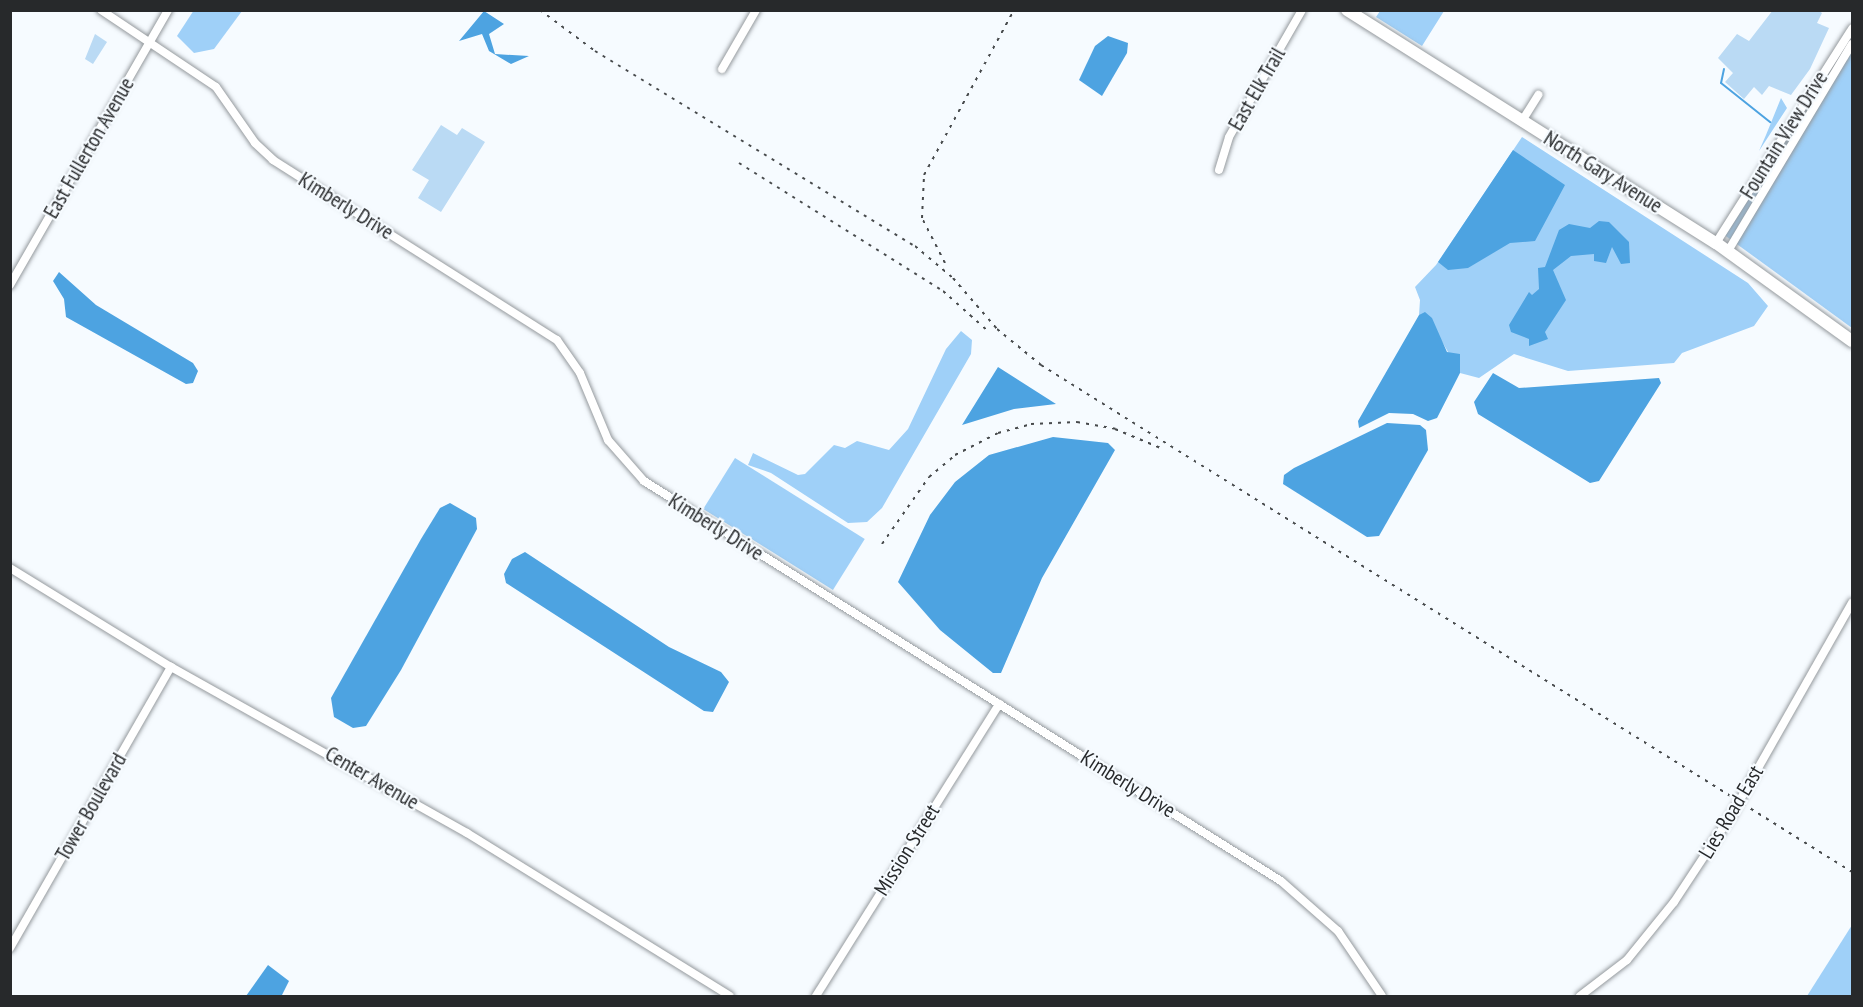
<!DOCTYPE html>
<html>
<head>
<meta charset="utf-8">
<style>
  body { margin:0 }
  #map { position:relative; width:1863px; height:1007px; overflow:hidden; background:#f6fbff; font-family:"PT Sans Narrow",sans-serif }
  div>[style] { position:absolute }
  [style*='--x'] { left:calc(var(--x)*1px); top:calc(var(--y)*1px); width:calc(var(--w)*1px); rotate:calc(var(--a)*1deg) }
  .green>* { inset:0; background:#9fd0f8; transform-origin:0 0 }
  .water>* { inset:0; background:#4da3e1 }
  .stream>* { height:2px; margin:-1px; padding:0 1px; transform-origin:1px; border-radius:1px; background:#4da3e1 }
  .building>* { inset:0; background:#badaf4 }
  .roads { filter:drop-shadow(0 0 2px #959a9e) drop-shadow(0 0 2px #959a9e) }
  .street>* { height:8px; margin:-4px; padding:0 4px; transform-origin:4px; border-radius:4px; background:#fff }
  .secondary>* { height:12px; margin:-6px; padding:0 6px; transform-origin:6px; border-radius:6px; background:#fff }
  .rail>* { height:2px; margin-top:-1px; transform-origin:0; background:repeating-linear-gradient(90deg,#474a4c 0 3px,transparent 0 9px) }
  span { translate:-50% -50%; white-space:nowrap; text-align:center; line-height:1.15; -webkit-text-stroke:4.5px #f6fbff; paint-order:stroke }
  .street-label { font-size:21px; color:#27292b }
  .frame { position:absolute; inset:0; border:12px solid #27292b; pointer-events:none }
</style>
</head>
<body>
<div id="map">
  <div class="green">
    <div style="clip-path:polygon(194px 10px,242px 10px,242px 11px,214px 49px,194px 53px,177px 36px)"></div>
    <div style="clip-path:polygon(1380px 11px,1380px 10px,1444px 11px,1422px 46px,1376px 17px)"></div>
    <div style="clip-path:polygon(1852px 30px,1852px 328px,1723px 234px)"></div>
    <div style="clip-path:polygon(1781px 98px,1787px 108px,1759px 151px,1766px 135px)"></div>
    <div style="clip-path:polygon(1522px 137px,1748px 283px,1768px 306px,1754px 326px,1682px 353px,1674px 363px,1568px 371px,1514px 354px,1479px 378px,1460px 373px,1436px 331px,1419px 315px,1420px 300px,1415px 287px,1436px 265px)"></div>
    <div style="clip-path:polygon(961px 331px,972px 340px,971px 354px,882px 508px,867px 522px,848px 523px,771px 473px,748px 465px,753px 453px,798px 475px,805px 474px,834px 445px,845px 448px,857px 441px,889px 450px,908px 429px,946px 349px)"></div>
    <div style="left:735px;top:458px;width:153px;height:60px;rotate:32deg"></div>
    <div style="clip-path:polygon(1852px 925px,1852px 996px,1807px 996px)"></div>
  </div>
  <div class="water">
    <div style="clip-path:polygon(484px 11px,504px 24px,489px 34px,495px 54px,529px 56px,511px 64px,489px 51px,482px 34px,459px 41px)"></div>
    <div style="clip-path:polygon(1108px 36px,1128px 43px,1127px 53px,1102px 96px,1079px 80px,1095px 46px)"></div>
    <div style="clip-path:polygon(1513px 150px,1565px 185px,1535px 241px,1510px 243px,1468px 268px,1448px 270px,1438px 262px)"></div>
    <div style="clip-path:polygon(1599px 221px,1609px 222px,1629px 242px,1630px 263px,1621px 264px,1612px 247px,1606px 263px,1594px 261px,1594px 254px,1571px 256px,1553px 270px,1566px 300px,1545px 332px,1548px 339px,1529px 346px,1529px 339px,1511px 332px,1509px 325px,1529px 292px,1532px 295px,1539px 289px,1538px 268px,1545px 267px,1559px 230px,1569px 224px,1590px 228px)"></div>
    <div style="clip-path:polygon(59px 272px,96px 305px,193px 363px,198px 371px,193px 383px,186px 384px,66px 317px,64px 299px,53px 281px)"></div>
    <div style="clip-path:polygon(1425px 312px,1432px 318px,1447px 352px,1460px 354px,1460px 373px,1437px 418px,1428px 421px,1413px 414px,1389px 413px,1359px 428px,1358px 421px,1419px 315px)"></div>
    <div style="clip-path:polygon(998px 367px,1056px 404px,1014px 409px,962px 425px)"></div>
    <div style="clip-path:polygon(1493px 373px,1519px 388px,1659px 378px,1661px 383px,1599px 481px,1590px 483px,1478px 414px,1474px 402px)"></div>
    <div style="clip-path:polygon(1387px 423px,1420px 425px,1426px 430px,1428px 450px,1379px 536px,1367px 537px,1283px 484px,1284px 475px,1294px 468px)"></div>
    <div style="clip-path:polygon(1053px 437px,1108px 443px,1115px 450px,1042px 578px,1001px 673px,993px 673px,940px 630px,898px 582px,930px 515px,955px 482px,989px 455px)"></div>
    <div style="clip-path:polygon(450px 503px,476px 518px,477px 529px,401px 670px,366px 726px,353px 728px,334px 717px,331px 698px,421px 539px,440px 508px)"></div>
    <div style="clip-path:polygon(525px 552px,669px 647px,721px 672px,729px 682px,713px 712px,704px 711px,506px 583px,504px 574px,512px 559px)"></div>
    <div style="clip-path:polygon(268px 965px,289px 981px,282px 995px,246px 996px)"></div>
  </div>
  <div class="stream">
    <div style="--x:1724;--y:69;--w:14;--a:102"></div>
    <div style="--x:1721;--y:83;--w:63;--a:38.5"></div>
  </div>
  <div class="building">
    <div style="clip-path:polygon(1773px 10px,1818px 10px,1822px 13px,1817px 23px,1829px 28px,1810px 69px,1791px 95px,1769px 86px,1762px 95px,1754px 87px,1744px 99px,1725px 82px,1733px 73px,1718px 58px,1737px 34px,1749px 41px)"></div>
    <div style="clip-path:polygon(95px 34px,107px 42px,93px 64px,85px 59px)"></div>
    <div style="clip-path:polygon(441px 125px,457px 135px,462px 128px,485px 142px,441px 212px,418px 198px,429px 180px,412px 170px)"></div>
  </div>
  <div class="roads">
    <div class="street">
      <div style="--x:101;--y:10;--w:138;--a:33.8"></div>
      <div style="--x:216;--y:87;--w:68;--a:55.1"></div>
      <div style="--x:255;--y:143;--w:25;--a:43"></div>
      <div style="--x:273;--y:160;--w:336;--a:32.4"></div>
      <div style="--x:557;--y:340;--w:40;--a:55.1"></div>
      <div style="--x:580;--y:373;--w:73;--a:67.3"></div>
      <div style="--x:608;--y:440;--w:55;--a:48.7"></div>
      <div style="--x:644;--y:481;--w:752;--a:32.13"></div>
      <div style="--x:1281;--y:881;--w:76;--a:41.3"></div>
      <div style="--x:1338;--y:931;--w:78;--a:55.9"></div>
      <div style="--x:722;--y:69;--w:68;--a:-60"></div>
      <div style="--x:1522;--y:121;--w:31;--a:-58"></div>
      <div style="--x:1219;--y:170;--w:34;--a:-73"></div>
      <div style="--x:1229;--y:137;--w:146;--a:-60.1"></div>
      <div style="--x:1716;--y:243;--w:254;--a:-57.6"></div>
      <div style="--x:1728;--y:251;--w:241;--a:-59.1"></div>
      <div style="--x:10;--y:285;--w:317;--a:-60.1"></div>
      <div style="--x:10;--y:568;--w:189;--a:31.6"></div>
      <div style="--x:171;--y:667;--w:339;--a:29.3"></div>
      <div style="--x:467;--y:833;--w:309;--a:31.8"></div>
      <div style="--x:10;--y:948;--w:324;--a:-60.2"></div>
      <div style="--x:816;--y:996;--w:345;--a:-57.9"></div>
      <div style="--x:1580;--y:996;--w:59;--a:-37.5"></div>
      <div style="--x:1627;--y:960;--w:75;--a:-51"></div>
      <div style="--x:1674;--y:902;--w:105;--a:-56.6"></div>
      <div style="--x:1732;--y:814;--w:243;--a:-60.4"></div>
    </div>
    <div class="secondary">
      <div style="--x:1347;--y:10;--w:436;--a:32.3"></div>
      <div style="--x:1716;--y:243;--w:168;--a:35.8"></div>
    </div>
  </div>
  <div class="rail">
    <div style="--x:540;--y:10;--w:69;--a:36.7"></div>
    <div style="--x:595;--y:51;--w:375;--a:31.4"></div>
    <div style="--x:915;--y:246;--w:50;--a:40.1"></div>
    <div style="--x:953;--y:278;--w:67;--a:49.2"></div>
    <div style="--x:997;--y:329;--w:57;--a:39.3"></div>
    <div style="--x:1041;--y:365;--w:956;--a:32.01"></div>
    <div style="--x:739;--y:163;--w:241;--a:32.1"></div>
    <div style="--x:943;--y:291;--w:62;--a:41.7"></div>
    <div style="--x:945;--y:263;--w:51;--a:-117.1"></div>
    <div style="--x:922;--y:218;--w:43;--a:-87.3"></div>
    <div style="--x:924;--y:175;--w:188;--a:-61.4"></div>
    <div style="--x:882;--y:544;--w:82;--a:-55"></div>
    <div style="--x:929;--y:477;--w:34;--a:-40"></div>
    <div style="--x:955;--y:455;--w:48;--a:-27.1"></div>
    <div style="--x:998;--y:433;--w:34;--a:-15"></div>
    <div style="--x:1031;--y:424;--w:46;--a:-2.5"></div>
    <div style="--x:1077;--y:422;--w:39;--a:10"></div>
    <div style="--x:1115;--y:429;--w:52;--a:22.6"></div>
  </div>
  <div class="street-label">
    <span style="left:1257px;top:89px;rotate:-60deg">East Elk Trail</span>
    <span style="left:1784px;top:135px;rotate:-58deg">Fountain View Drive</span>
    <span style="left:89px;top:148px;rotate:-60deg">East Fullerton Avenue</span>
    <span style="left:1603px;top:172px;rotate:32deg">North Gary Avenue</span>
    <span style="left:346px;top:206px;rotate:32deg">Kimberly Drive</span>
    <span style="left:716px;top:527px;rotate:32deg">Kimberly Drive</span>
    <span style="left:372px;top:778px;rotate:30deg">Center Avenue</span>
    <span style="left:1128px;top:784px;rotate:32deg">Kimberly Drive</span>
    <span style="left:91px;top:807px;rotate:-60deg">Tower Boulevard</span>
    <span style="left:1731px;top:812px;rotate:-59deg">Lies Road East</span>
    <span style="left:907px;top:850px;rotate:-58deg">Mission Street</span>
  </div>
  <div class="frame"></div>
</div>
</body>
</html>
